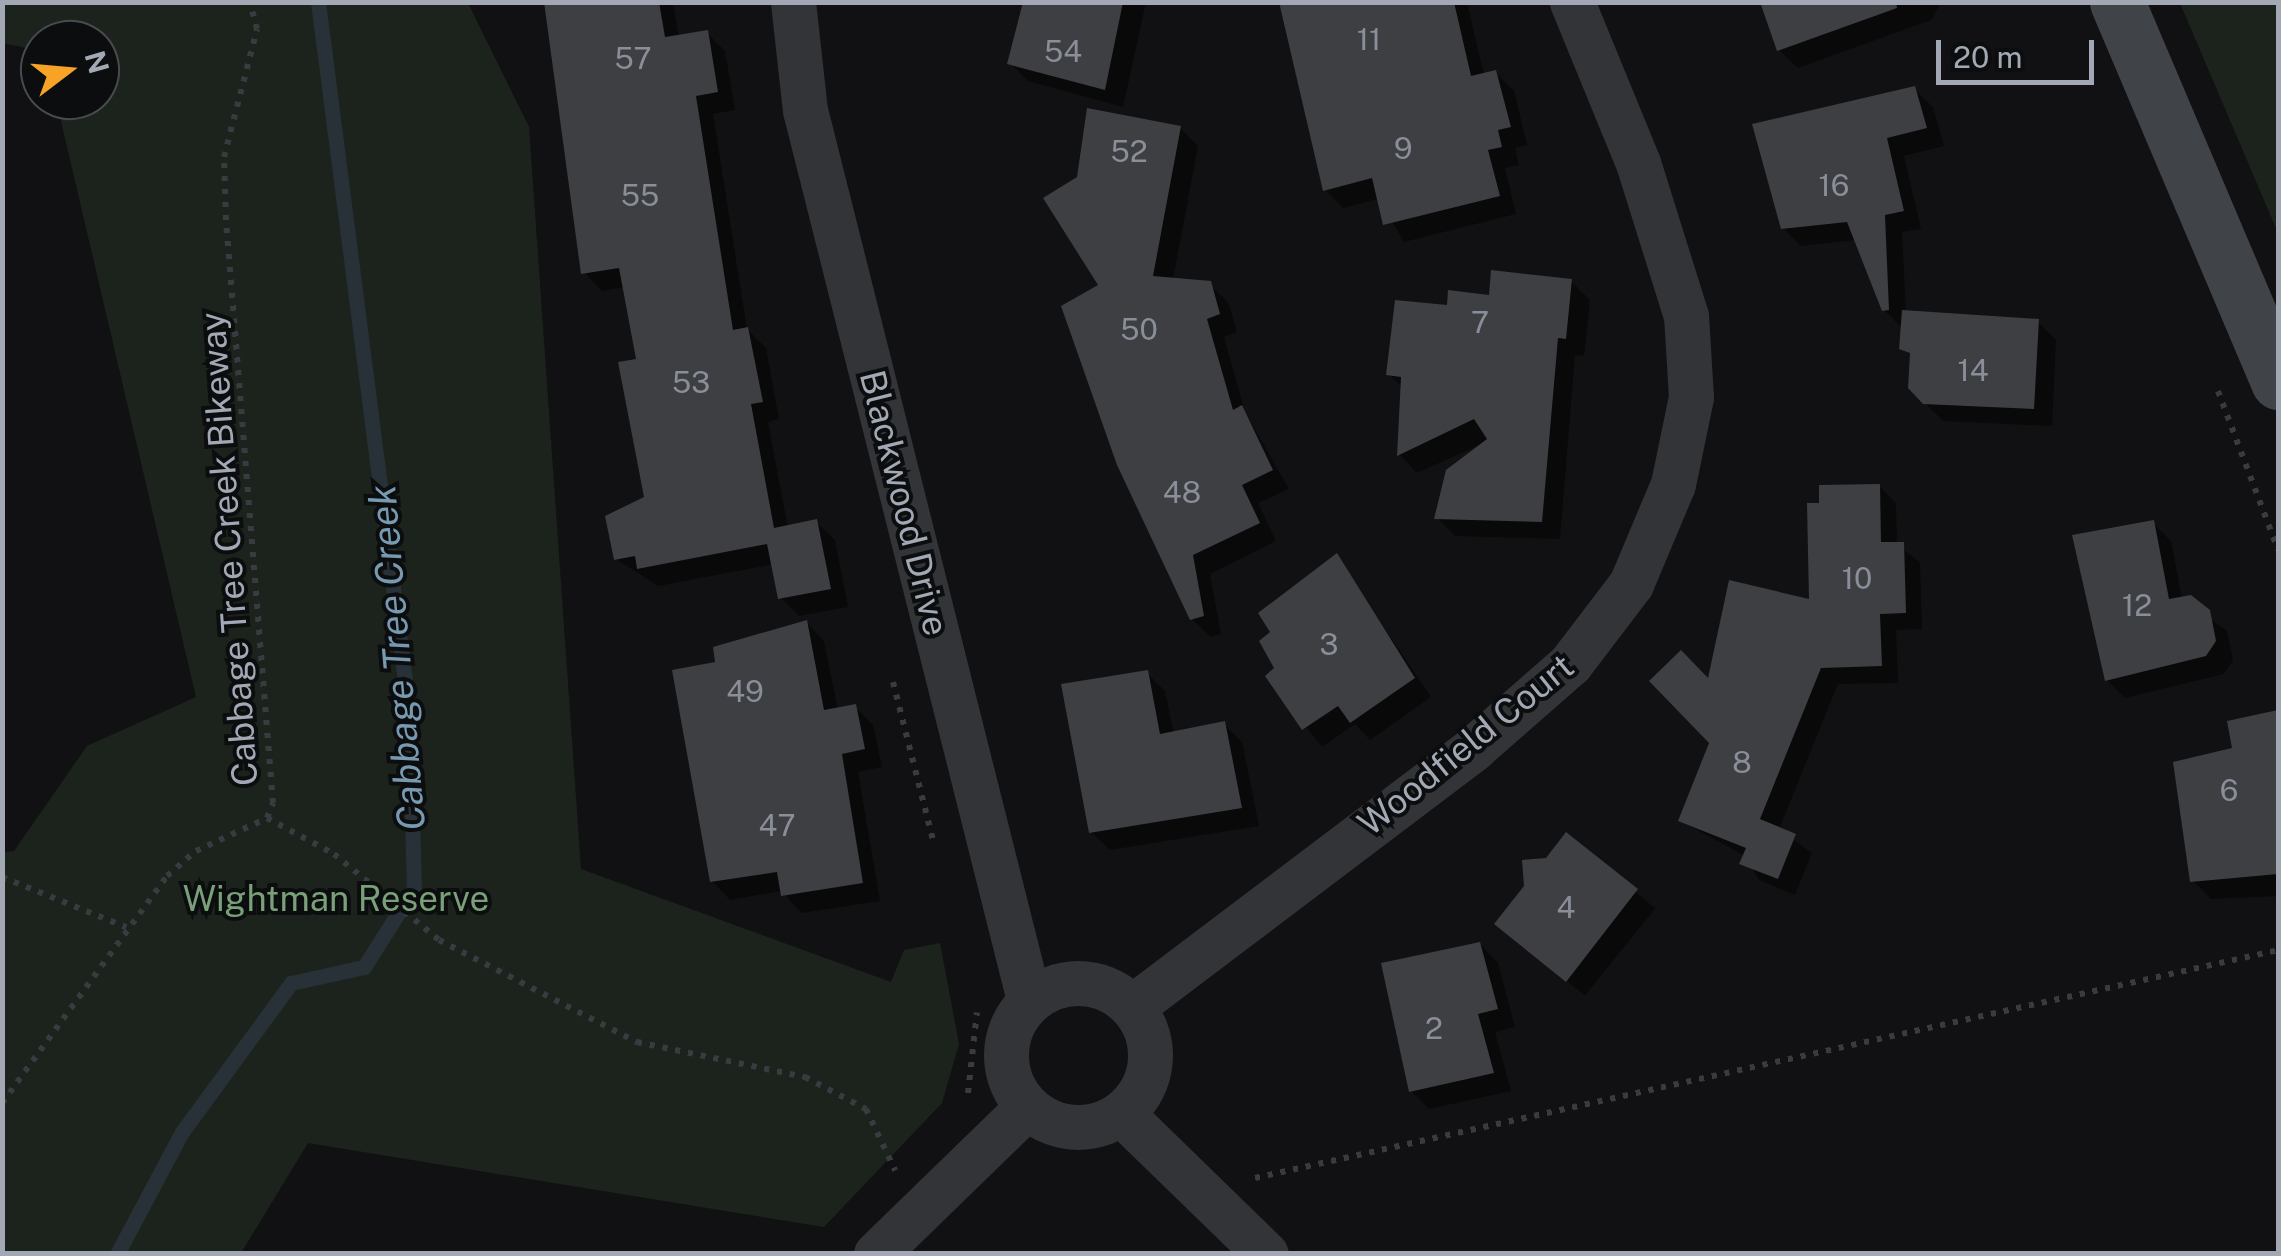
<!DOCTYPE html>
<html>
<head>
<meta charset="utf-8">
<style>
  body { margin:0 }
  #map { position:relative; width:2281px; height:1256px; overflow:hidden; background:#111113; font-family:"Public Sans",sans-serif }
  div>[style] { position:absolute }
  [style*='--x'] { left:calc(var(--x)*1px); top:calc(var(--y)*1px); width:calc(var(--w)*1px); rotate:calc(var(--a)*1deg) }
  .green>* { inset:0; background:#1c231c }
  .shadow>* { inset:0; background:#0007; transform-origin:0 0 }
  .stream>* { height:15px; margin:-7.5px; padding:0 7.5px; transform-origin:7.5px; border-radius:7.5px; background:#283137 }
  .building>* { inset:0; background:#3d3f43 }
  .path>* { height:6px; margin-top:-3px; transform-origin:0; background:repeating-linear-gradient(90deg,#383b3f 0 5px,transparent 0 13px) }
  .minor>* { height:45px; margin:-22.5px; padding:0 22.5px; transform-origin:22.5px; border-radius:22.5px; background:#323438 }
  .minor>.ring { margin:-22.5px; padding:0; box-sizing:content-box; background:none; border:45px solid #323438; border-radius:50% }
  .secondary>* { height:55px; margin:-27.5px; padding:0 27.5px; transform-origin:27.5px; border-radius:27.5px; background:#404348 }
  span { translate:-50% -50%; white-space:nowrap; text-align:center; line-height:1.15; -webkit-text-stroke:8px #0c0d0e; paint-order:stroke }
  .number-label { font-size:30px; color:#898e98 }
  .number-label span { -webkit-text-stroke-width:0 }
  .street-label { font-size:35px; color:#a2a9b4 }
  .park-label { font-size:35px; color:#79a078 }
  .water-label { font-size:38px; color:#789ab1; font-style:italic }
  .frame { position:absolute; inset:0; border:5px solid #a2a9b4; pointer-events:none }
  .north { position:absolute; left:20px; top:20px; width:100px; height:100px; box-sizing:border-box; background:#0c0d0e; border:2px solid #484b50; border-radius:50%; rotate:74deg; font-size:28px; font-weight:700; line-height:40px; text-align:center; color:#a2a9b4 }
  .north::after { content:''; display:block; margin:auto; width:35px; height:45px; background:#f7a326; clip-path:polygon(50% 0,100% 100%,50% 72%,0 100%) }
  .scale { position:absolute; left:1936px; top:40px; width:158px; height:45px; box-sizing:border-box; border:5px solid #a2a9b4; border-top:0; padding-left:12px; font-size:30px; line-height:35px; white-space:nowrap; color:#a2a9b4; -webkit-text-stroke:8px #0c0d0e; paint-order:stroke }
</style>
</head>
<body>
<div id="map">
  <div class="green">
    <div style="clip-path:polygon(3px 2px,468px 3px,529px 127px,581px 869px,891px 982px,904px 950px,940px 943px,959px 1044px,942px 1103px,824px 1227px,308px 1143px,241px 1253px,3px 1253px,3px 852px,14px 851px,87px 746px,196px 697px,56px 100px,100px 100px,100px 40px,40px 40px,40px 51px,3px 43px)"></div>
    <div style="clip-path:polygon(2180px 3px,2278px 3px,2278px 233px)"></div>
  </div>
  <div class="shadow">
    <div style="clip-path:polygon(545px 2px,673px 2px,679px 37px,707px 33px,725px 51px,735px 110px,713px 114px,747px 329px,766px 348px,779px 419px,768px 422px,788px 528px,816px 522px,835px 540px,848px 607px,799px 616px,781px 598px,774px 564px,658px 586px,616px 559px,647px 498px,639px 361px,625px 287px,602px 291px,584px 272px)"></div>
    <div style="clip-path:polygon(1026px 2px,1146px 2px,1123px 107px,1028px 81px,1010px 63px)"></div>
    <div style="clip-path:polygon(1467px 2px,1484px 75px,1495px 72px,1514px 91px,1527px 145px,1515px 148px,1519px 165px,1505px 168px,1516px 214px,1404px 242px,1379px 199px,1343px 208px,1325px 189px,1281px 3px)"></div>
    <div style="clip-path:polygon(1763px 2px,1941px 2px,1931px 20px,1798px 68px,1779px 50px)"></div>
    <div style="clip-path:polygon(1914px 89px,1933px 107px,1944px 146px,1904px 156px,1921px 229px,1902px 232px,1906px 313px,2038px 322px,2056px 340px,2052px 426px,1943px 421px,1924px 402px,1903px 329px,1884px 310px,1857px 240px,1801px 246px,1783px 228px)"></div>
    <div style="clip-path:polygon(1180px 128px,1198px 146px,1173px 280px,1209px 284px,1228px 302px,1237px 332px,1224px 337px,1245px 412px,1289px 489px,1258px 503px,1276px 541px,1210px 574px,1221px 634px,1211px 637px,1192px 619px,1102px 286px)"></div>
    <div style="clip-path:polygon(1571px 281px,1590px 300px,1584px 356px,1575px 355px,1560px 539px,1455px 536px,1437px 518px,1486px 442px,1417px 473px,1400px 455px,1403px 388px,1389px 374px,1450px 308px)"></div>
    <div style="clip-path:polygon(1879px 486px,1896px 503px,1897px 545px,1920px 562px,1922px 629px,1896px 630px,1898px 683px,1838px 684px,1779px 829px,1812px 853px,1795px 895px,1759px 880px,1745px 856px,1681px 821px,1712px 742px,1709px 682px,1811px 602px,1822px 505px)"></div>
    <div style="clip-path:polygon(2153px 523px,2171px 541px,2182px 599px,2227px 631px,2233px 660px,2224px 674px,2125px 698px,2107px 680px)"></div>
    <div style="clip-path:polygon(1336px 557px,1431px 697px,1370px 740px,1355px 724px,1322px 747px,1268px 677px,1278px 669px,1274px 633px)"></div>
    <div style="clip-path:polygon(806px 622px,824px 641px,838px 710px,855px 707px,873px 725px,882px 767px,858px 772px,880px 901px,801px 913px,782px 891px,730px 900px,712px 881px,718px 664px)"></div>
    <div style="clip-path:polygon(1147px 673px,1165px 691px,1174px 734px,1224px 724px,1242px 742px,1259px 826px,1110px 850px,1091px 832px)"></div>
    <div style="clip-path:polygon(2278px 713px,2278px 896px,2211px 899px,2193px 881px,2235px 750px,2230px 723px)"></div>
    <div style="left:1566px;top:836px;width:115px;height:112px;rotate:39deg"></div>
    <div style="clip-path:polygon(1480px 944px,1498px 963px,1515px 1027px,1495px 1032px,1511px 1091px,1429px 1109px,1411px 1091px)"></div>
  </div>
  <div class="stream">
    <div style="--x:117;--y:1254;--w:138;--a:-62"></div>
    <div style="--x:182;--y:1132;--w:185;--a:-53.8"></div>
    <div style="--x:291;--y:983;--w:75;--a:-12.4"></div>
    <div style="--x:364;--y:967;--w:93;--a:-57.7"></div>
    <div style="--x:414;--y:888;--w:176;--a:-91.6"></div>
    <div style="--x:409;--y:712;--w:716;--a:-97.3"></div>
  </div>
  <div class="building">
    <div style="clip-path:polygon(544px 2px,659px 2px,665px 37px,708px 30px,718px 92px,696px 96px,733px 330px,748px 327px,763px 402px,751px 404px,774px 528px,817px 519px,831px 589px,778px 599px,767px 544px,637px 569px,635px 556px,614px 560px,605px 516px,644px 497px,618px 362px,636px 359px,619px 268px,581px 274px)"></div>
    <div style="clip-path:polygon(1023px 2px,1123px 2px,1105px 90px,1007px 64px)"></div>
    <div style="clip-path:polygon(1279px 2px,1454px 2px,1471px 76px,1496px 70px,1511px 127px,1498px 130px,1502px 147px,1488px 150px,1500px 196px,1383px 225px,1372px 178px,1323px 191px)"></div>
    <div style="clip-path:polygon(1760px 2px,1896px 2px,1897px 8px,1777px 51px)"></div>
    <div style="clip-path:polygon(1915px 86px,1927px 128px,1887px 138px,1904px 211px,1885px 215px,1889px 310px,1882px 311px,1847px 222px,1781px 229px,1752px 124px)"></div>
    <div style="clip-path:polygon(1087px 108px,1181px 126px,1153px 276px,1211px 281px,1220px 314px,1207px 319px,1233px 410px,1242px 405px,1273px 470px,1242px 485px,1260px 523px,1193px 555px,1204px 616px,1190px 620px,1117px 465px,1061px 306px,1098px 285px,1043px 198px,1077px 177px)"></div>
    <div style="clip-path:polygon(1491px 270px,1572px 279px,1566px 339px,1558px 338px,1542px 522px,1434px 519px,1446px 470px,1487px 439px,1474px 419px,1397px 456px,1401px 377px,1386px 375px,1395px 300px,1447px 305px,1448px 290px,1489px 295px)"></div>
    <div style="clip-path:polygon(1902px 310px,2039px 319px,2034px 409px,1923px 404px,1908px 388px,1910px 353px,1899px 349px)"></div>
    <div style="clip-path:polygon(1880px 484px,1881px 542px,1904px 542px,1906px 613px,1880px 614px,1882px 666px,1821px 668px,1760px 819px,1796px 834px,1778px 879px,1739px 864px,1746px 848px,1678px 821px,1709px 743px,1649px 681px,1681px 650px,1708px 678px,1729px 580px,1809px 599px,1807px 503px,1819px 503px,1819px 485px)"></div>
    <div style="clip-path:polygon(2154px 520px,2169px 599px,2191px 595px,2210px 610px,2216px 641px,2206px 656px,2105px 681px,2072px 535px)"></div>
    <div style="clip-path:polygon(1337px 553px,1415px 678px,1350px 723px,1338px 706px,1302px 730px,1265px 676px,1274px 668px,1259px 641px,1270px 632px,1258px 613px)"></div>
    <div style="clip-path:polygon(807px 620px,824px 710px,856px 704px,865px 749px,842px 754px,863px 883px,781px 896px,777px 872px,710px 882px,672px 670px,715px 662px,713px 647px)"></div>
    <div style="clip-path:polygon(1148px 670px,1160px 734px,1225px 721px,1242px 808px,1089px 833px,1061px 684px)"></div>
    <div style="clip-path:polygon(2278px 710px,2278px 874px,2190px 882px,2173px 762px,2232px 748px,2227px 721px)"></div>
    <div style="clip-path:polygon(1566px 832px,1638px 889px,1566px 982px,1494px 924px,1524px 886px,1522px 860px,1546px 858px)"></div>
    <div style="clip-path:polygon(1480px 942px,1498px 1009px,1478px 1014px,1494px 1073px,1409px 1092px,1381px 963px)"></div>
  </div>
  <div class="path">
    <div style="--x:2218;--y:391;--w:170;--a:69.3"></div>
    <div style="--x:893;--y:682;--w:163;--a:75.8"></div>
    <div style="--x:267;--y:818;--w:76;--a:28.2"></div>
    <div style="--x:334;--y:854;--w:136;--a:39.3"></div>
    <div style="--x:439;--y:940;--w:223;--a:27.3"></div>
    <div style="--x:637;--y:1042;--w:172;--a:11.8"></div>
    <div style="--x:805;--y:1077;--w:69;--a:27.7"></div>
    <div style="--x:866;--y:1109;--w:68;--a:64.6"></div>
    <div style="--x:2;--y:877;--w:134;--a:22"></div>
    <div style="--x:968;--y:1093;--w:81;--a:-83.7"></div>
    <div style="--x:2;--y:1103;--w:281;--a:-54"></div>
    <div style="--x:167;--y:876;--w:38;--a:-41"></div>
    <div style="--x:196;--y:851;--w:78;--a:-24.9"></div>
    <div style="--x:267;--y:818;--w:16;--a:-68"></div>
    <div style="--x:273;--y:803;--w:585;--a:-94.61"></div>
    <div style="--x:226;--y:220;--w:63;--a:-91.8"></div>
    <div style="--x:224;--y:157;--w:132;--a:-75.5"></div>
    <div style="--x:257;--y:29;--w:28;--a:-105"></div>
    <div style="--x:1255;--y:1178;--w:1048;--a:-12.56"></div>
  </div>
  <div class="minor">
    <div style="--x:793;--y:2;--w:109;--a:83.7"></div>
    <div style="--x:805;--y:110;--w:918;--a:75.87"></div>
    <div class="ring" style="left:1006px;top:983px;width:99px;height:99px"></div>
    <div style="--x:1132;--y:1007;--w:429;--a:-37.1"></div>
    <div style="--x:1474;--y:748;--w:128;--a:-41.2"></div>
    <div style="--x:1570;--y:664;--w:101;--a:-52.7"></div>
    <div style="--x:1631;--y:584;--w:108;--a:-67.2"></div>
    <div style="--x:1673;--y:484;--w:89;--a:-78.3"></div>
    <div style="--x:1691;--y:397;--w:81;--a:-93.5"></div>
    <div style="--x:1686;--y:316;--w:160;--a:-107.4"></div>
    <div style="--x:1638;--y:163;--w:174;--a:-112.3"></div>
    <div style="--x:1121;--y:1113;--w:202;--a:44.2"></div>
    <div style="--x:876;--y:1254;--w:211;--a:-44.2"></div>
  </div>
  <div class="secondary">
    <div style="--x:2117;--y:2;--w:413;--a:67"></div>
  </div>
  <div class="number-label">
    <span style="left:1369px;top:39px">11</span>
    <span style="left:1063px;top:51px">54</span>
    <span style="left:633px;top:58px">57</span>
    <span style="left:1403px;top:148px">9</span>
    <span style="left:1129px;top:151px">52</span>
    <span style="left:1834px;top:185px">16</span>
    <span style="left:640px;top:195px">55</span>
    <span style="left:1480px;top:322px">7</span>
    <span style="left:1139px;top:329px">50</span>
    <span style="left:1973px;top:370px">14</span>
    <span style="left:691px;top:382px">53</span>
    <span style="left:1182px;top:492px">48</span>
    <span style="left:1857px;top:578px">10</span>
    <span style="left:2137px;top:605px">12</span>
    <span style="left:1329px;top:644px">3</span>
    <span style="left:745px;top:691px">49</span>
    <span style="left:1742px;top:762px">8</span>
    <span style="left:2229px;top:790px">6</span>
    <span style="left:777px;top:825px">47</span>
    <span style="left:1566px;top:907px">4</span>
    <span style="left:1434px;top:1028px">2</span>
  </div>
  <div class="street-label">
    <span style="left:904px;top:503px;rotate:76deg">Blackwood Drive</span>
    <span style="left:229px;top:549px;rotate:-94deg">Cabbage Tree Creek Bikeway</span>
    <span style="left:1466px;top:745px;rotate:-39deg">Woodfield Court</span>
  </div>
  <div class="park-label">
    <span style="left:336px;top:899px">Wightman Reserve</span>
  </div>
  <div class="water-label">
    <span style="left:397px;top:658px;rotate:-95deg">Cabbage Tree Creek</span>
  </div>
  <div class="frame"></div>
  <div class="north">N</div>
  <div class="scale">20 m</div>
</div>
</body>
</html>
